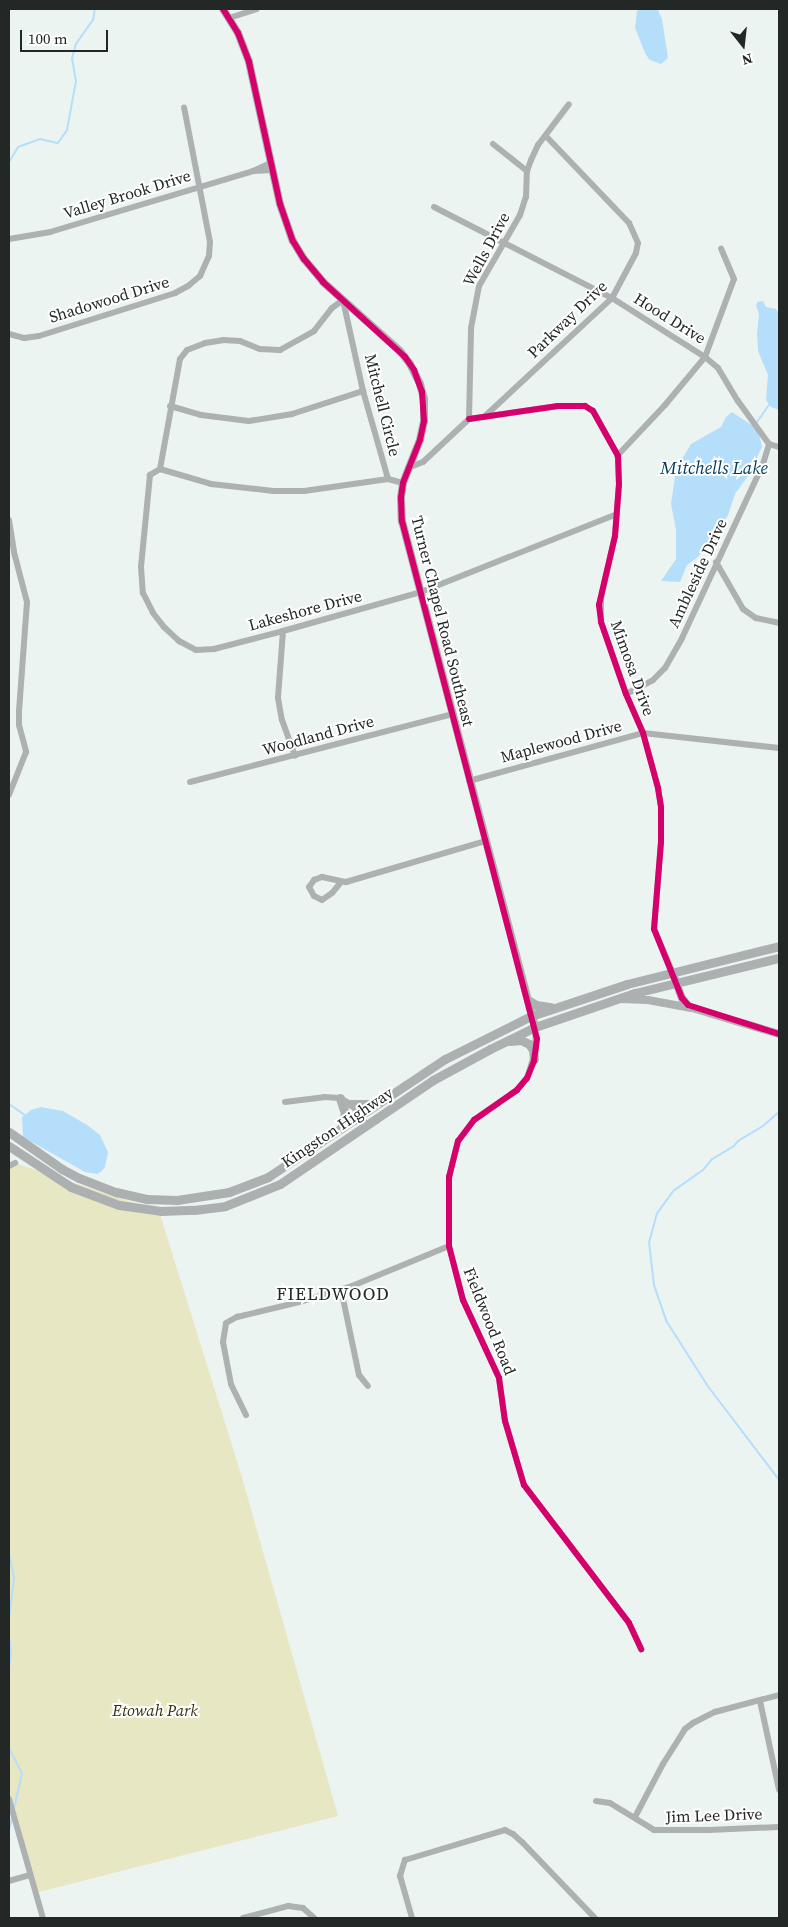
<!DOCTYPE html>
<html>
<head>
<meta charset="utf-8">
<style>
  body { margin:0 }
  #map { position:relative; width:788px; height:1927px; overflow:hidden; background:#ecf4f1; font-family:"Source Serif 4",serif }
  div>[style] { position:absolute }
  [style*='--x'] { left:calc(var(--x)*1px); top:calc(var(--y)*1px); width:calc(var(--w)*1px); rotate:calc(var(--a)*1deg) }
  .green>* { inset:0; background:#e8e7c4 }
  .water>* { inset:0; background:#b5defb }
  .stream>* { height:2px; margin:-1px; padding:0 1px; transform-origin:1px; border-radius:1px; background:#b5defb }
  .minor>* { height:6px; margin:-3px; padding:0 3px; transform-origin:3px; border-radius:3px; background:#aeb1b1 }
  .tertiary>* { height:8px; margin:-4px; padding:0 4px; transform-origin:4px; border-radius:4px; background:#aeb1b1 }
  .secondary>* { height:9px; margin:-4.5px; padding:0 4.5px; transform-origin:4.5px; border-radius:4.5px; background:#acb0b0 }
  .cycleway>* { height:6px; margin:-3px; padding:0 3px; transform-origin:3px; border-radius:3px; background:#d6006c }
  span { translate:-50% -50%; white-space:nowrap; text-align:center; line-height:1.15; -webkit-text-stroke:4px #fff; paint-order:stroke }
  .street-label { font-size:16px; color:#232826 }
  .park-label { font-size:16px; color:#35300c; font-style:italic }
  .water-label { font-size:18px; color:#013c5d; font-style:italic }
  .neighbourhood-label { font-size:18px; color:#232826; letter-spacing:1px }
  .frame { position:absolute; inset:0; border:10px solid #232826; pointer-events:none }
  .north { position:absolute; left:718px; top:20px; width:50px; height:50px; -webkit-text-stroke:4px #fff; paint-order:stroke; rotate:164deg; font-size:14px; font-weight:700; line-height:20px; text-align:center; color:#232826 }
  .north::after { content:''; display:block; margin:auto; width:18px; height:22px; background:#232826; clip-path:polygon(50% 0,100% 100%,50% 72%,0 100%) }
  .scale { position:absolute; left:20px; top:30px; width:88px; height:22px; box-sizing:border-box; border:2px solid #232826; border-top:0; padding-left:6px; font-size:15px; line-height:18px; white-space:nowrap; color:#232826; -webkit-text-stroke:4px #fff; paint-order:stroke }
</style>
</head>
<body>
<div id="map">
  <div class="green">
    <div style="clip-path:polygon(15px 1163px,159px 1211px,241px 1474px,338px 1816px,35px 1893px,9px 1797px,9px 1165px)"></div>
  </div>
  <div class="water">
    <div style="clip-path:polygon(640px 9px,658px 10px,662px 19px,668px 58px,661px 64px,650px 60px,646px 55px,635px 28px,637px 11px)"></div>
    <div style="clip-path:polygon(763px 301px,766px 307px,776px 309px,779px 314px,779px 410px,771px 407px,766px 400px,768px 375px,758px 351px,757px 334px,759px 314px,756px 306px,757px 302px)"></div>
    <div style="clip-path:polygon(732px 412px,753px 426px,759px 433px,762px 447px,748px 476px,735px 494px,728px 515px,718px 533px,698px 557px,687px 565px,680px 582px,661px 581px,676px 559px,676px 530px,671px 504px,676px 469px,691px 444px,721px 427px,726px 417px)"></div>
    <div style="clip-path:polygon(41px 1107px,63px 1111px,87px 1125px,100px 1135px,108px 1152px,105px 1167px,101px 1172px,97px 1174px,85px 1172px,23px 1137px,22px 1117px,31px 1110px)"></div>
  </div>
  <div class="stream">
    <div style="--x:9;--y:162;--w:17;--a:-59"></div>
    <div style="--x:18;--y:147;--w:23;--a:-20"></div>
    <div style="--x:40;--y:139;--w:18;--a:13"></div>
    <div style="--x:58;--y:143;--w:16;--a:-55"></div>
    <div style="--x:67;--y:130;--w:50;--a:-79.6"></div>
    <div style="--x:76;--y:81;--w:23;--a:-100"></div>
    <div style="--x:72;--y:58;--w:15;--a:-74"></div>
    <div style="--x:76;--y:44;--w:29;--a:-55"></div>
    <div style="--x:93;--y:20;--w:11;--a:-80"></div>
    <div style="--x:757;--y:422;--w:21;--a:-55"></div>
    <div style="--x:9;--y:1104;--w:19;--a:35"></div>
    <div style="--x:779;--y:1112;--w:21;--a:139"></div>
    <div style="--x:763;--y:1126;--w:29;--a:149"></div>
    <div style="--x:738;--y:1141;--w:6;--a:129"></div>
    <div style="--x:734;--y:1146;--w:26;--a:149"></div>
    <div style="--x:712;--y:1159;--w:14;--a:129"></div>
    <div style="--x:703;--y:1170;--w:35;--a:145"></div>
    <div style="--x:674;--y:1190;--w:29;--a:126"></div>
    <div style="--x:657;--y:1213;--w:30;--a:105"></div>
    <div style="--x:649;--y:1242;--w:43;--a:83.4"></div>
    <div style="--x:654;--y:1285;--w:39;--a:71"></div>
    <div style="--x:667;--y:1322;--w:75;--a:57.6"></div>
    <div style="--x:707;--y:1385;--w:119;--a:52.8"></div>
    <div style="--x:9;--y:1554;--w:25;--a:78"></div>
    <div style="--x:14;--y:1578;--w:38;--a:97"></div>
    <div style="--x:9;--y:1637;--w:16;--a:83"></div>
    <div style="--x:11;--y:1653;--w:17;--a:97"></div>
    <div style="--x:9;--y:1748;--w:29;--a:63"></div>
    <div style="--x:22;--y:1774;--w:36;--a:103"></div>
    <div style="--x:9;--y:1830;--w:12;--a:-76"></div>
  </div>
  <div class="minor">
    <div style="--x:229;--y:18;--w:29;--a:-18"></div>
    <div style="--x:493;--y:144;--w:43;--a:38.5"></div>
    <div style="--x:253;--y:171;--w:19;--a:-3"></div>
    <div style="--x:434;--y:207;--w:200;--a:27.1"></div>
    <div style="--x:612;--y:298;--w:110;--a:32.4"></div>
    <div style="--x:705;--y:357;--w:17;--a:40"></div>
    <div style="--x:718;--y:368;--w:39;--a:59"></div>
    <div style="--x:738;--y:401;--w:53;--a:54.2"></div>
    <div style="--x:9;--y:239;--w:42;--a:-9.7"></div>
    <div style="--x:50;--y:232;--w:212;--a:-16.7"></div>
    <div style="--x:253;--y:171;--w:20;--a:-24"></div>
    <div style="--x:9;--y:334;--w:16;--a:15"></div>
    <div style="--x:24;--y:338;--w:15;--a:-8"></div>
    <div style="--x:39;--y:336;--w:143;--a:-17.5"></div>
    <div style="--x:175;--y:293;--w:15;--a:-28"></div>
    <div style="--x:188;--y:286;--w:16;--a:-40"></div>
    <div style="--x:200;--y:276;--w:22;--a:-66"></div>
    <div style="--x:209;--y:256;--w:14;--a:-86"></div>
    <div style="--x:210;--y:242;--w:137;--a:-100.9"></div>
    <div style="--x:170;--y:406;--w:32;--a:16"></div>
    <div style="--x:201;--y:415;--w:48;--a:7.1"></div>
    <div style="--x:249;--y:421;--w:44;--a:-9.2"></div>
    <div style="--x:292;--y:414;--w:75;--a:-17.9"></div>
    <div style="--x:484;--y:417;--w:175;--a:-42.9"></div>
    <div style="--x:612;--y:298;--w:51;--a:-61.9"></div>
    <div style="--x:636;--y:253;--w:10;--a:-79"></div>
    <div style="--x:638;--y:243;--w:22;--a:-114"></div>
    <div style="--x:629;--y:223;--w:120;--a:-133.7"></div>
    <div style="--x:469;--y:419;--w:90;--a:-8.3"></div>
    <div style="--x:558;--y:406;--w:27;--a:0"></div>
    <div style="--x:585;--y:406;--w:9;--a:32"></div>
    <div style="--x:593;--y:411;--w:51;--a:60.9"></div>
    <div style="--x:618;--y:456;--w:28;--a:88"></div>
    <div style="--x:619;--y:484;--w:52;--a:94.4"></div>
    <div style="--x:615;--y:536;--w:64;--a:102.7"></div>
    <div style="--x:601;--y:598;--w:24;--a:90"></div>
    <div style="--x:601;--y:622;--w:76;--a:70.9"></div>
    <div style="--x:626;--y:694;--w:43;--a:66.4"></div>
    <div style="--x:643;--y:733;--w:57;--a:74.7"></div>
    <div style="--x:658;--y:788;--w:20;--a:81"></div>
    <div style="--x:661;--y:808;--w:34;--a:90"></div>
    <div style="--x:661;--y:842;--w:87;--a:94.6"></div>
    <div style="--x:654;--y:929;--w:46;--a:66.8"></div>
    <div style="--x:469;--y:419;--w:91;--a:-88.7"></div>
    <div style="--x:471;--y:328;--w:43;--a:-79.2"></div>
    <div style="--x:479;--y:286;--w:82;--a:-60"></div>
    <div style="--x:520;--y:215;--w:19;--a:-72"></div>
    <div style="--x:526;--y:197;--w:26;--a:-88"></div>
    <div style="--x:527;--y:171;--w:12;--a:-70"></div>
    <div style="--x:531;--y:160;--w:17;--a:-65"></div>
    <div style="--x:538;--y:145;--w:51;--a:-52.9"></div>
    <div style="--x:769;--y:444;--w:10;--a:17"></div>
    <div style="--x:617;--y:456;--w:70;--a:-46.7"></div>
    <div style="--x:665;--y:405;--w:62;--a:-50.2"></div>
    <div style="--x:705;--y:357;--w:83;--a:-69.6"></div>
    <div style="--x:734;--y:279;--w:33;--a:-113"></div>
    <div style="--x:408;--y:468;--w:16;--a:-22"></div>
    <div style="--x:423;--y:462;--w:63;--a:-43.1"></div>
    <div style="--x:160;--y:469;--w:12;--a:149"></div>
    <div style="--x:150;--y:475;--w:92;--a:95.6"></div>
    <div style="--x:141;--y:567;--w:26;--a:86"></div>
    <div style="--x:143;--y:593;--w:22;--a:63"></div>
    <div style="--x:153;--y:613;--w:18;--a:52"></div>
    <div style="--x:164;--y:627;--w:21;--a:43"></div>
    <div style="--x:179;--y:641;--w:19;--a:28"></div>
    <div style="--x:196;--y:650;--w:18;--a:-3"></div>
    <div style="--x:214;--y:649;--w:71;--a:-14.6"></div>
    <div style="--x:283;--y:631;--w:143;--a:-15.8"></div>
    <div style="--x:421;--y:592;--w:211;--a:-21.7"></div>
    <div style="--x:160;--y:469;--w:112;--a:-79.7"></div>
    <div style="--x:180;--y:359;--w:11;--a:-52"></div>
    <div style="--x:187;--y:350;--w:19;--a:-21"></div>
    <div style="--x:205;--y:343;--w:18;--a:-9"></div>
    <div style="--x:223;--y:340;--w:17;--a:3"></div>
    <div style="--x:240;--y:341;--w:22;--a:22"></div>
    <div style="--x:260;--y:349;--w:20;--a:3"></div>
    <div style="--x:280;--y:350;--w:39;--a:-29"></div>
    <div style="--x:314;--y:331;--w:29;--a:-52"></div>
    <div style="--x:332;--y:308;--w:14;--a:-36"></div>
    <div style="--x:343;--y:300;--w:93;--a:77.6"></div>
    <div style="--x:363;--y:391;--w:91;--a:74.1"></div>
    <div style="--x:160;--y:469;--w:53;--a:16.4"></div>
    <div style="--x:211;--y:484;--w:63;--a:6.3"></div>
    <div style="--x:274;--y:491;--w:30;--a:0"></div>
    <div style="--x:304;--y:491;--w:85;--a:-8.1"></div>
    <div style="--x:388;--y:479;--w:16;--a:15"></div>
    <div style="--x:9;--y:520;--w:36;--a:81"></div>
    <div style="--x:15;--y:556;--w:48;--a:75.4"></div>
    <div style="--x:27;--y:602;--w:108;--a:94.2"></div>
    <div style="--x:19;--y:710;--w:15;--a:90"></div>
    <div style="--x:19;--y:725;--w:28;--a:75"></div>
    <div style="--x:26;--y:752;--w:46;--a:111.6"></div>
    <div style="--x:716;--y:562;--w:54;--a:60.1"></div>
    <div style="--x:743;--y:609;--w:16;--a:35"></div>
    <div style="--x:756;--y:618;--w:24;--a:12"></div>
    <div style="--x:283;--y:631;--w:67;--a:94.3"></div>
    <div style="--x:278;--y:698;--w:22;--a:80"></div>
    <div style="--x:282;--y:720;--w:38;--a:70"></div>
    <div style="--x:626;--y:694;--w:30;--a:-27"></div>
    <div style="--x:653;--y:680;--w:17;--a:-45"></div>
    <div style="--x:665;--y:668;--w:34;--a:-60"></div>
    <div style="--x:682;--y:638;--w:192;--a:-65"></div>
    <div style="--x:763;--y:464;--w:21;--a:-73"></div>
    <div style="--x:469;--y:781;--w:180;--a:-15.4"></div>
    <div style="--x:643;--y:733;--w:137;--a:6.3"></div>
    <div style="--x:190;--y:782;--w:271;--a:-14.5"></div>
    <div style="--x:341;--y:882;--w:14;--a:129"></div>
    <div style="--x:332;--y:893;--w:12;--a:145"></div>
    <div style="--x:322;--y:900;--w:9;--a:-153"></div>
    <div style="--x:314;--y:896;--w:10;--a:-119"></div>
    <div style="--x:309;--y:887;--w:9;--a:-54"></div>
    <div style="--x:314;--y:880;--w:9;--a:-21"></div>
    <div style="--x:322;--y:877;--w:25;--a:12"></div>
    <div style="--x:346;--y:882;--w:145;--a:-16.4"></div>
    <div style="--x:535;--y:1027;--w:22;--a:87"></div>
    <div style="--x:536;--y:1049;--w:30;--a:107"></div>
    <div style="--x:527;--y:1078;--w:16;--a:130"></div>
    <div style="--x:517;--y:1090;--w:52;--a:145.1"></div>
    <div style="--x:474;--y:1120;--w:26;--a:127"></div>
    <div style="--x:458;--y:1141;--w:37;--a:104"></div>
    <div style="--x:449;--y:1177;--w:69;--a:90"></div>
    <div style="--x:449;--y:1246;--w:56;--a:75.5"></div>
    <div style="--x:463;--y:1300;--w:86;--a:65.2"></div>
    <div style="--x:499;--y:1378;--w:43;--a:82.1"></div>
    <div style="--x:505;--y:1421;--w:67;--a:73.5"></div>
    <div style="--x:524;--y:1485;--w:173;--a:52.7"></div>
    <div style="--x:629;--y:1623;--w:29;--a:65"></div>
    <div style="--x:285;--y:1102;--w:39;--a:-7"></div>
    <div style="--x:324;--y:1097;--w:16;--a:4"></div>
    <div style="--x:340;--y:1098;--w:13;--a:29"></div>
    <div style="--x:351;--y:1104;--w:26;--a:53"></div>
    <div style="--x:9;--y:1166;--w:7;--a:-27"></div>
    <div style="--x:341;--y:1289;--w:88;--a:78.2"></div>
    <div style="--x:359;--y:1375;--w:14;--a:51"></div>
    <div style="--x:246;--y:1415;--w:34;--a:-116"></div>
    <div style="--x:231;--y:1384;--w:43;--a:-100.8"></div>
    <div style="--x:223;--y:1342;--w:19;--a:-81"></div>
    <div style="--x:226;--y:1323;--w:13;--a:-29"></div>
    <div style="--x:237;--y:1317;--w:65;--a:-13.4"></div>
    <div style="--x:300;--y:1302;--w:54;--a:-17.1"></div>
    <div style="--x:352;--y:1286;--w:105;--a:-22.4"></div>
    <div style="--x:760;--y:1701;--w:91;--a:77.9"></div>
    <div style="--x:9;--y:1799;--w:124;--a:74.1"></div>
    <div style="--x:596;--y:1801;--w:14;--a:8"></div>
    <div style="--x:610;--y:1803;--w:52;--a:31.5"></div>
    <div style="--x:654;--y:1830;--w:55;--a:0"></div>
    <div style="--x:709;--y:1830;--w:70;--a:-2.5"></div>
    <div style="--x:635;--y:1817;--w:60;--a:-62.2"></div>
    <div style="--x:663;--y:1764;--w:41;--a:-57.8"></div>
    <div style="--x:685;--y:1729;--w:10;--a:-37"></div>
    <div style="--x:693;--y:1723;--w:25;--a:-27"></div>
    <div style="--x:715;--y:1712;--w:66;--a:-14.9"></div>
    <div style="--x:9;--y:1881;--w:22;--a:-16"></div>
    <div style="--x:243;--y:1918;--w:47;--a:-14.9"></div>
    <div style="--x:288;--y:1906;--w:15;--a:8"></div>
    <div style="--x:303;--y:1908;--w:15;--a:42"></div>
    <div style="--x:412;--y:1918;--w:44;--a:-105.9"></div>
    <div style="--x:400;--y:1876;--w:17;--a:-73"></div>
    <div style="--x:405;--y:1860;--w:104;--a:-16.7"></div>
    <div style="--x:505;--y:1830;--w:9;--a:27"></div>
    <div style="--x:513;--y:1834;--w:13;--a:42"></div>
    <div style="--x:523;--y:1843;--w:104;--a:46.2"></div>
  </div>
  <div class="tertiary">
    <div style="--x:223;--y:9;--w:28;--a:58"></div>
    <div style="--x:238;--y:33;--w:31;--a:69"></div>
    <div style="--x:249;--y:62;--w:145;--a:77.7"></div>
    <div style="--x:280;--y:204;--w:39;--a:71"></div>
    <div style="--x:293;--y:241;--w:21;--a:59"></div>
    <div style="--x:304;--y:259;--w:30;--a:50"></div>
    <div style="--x:323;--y:282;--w:103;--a:41.9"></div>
    <div style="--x:400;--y:351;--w:16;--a:52"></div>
    <div style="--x:410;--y:364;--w:22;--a:63"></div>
    <div style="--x:420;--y:384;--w:16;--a:75"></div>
    <div style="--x:424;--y:399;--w:22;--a:90"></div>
    <div style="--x:424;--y:421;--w:19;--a:102"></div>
    <div style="--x:420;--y:440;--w:46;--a:111.6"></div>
    <div style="--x:403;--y:483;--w:15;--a:98"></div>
    <div style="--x:401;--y:498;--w:23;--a:88"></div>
    <div style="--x:402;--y:521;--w:523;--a:75.27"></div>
    <div style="--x:672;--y:971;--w:29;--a:70"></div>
    <div style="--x:682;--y:998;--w:11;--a:52"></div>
    <div style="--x:689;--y:1007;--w:94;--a:16.7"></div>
    <div style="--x:620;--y:999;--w:28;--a:2"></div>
    <div style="--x:648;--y:1000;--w:44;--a:10.5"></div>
  </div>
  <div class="secondary">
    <div style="--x:528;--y:1000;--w:9;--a:32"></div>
    <div style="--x:536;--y:1005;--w:15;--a:8"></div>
    <div style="--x:510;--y:1041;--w:11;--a:-5"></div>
    <div style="--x:521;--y:1040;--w:9;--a:27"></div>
    <div style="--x:529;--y:1044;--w:7;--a:56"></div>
    <div style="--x:533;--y:1050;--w:9;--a:84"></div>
    <div style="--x:340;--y:1098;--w:16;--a:72"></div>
    <div style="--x:345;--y:1113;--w:16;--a:104"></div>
    <div style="--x:351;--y:1104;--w:24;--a:0"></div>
    <div style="--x:9;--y:1132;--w:65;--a:34.9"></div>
    <div style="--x:62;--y:1169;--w:19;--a:28"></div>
    <div style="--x:79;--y:1178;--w:40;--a:21"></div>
    <div style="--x:116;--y:1192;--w:32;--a:13"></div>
    <div style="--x:147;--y:1199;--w:30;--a:2"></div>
    <div style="--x:177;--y:1200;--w:53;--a:-8.7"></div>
    <div style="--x:229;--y:1192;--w:42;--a:-21"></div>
    <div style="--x:268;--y:1177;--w:213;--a:-33.7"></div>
    <div style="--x:445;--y:1059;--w:96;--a:-26.6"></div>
    <div style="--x:531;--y:1016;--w:101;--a:-18.4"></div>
    <div style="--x:627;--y:984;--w:157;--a:-14"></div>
    <div style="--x:9;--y:1146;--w:74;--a:33.5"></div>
    <div style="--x:71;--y:1187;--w:51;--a:20.6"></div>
    <div style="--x:119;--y:1205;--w:42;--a:8.1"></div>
    <div style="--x:161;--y:1211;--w:33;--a:-2"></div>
    <div style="--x:194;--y:1210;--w:31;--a:-7"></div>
    <div style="--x:225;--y:1206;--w:59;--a:-21.8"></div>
    <div style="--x:280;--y:1184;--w:185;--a:-34.2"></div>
    <div style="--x:433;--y:1080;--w:65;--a:-28.5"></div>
    <div style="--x:490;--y:1049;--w:50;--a:-26.1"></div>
    <div style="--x:535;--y:1027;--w:106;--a:-18.8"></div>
    <div style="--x:635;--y:993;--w:148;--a:-13.7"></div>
  </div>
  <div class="cycleway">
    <div style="--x:223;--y:9;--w:28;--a:58"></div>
    <div style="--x:238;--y:33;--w:31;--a:69"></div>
    <div style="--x:249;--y:62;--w:145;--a:77.7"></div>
    <div style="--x:280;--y:204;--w:39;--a:71"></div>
    <div style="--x:293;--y:241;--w:21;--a:59"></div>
    <div style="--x:304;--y:259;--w:30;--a:50"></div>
    <div style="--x:323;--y:282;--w:111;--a:42.4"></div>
    <div style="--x:405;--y:357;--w:16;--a:55"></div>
    <div style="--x:414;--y:370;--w:23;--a:70"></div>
    <div style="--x:422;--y:392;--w:29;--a:86"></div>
    <div style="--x:424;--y:421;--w:19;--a:102"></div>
    <div style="--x:420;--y:440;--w:46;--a:111.6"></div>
    <div style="--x:403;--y:483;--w:15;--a:98"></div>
    <div style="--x:401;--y:498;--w:23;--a:88"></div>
    <div style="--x:402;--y:521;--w:535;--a:75.39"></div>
    <div style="--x:537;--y:1039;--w:22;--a:98"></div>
    <div style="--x:534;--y:1061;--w:18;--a:112"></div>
    <div style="--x:527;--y:1078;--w:16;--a:130"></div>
    <div style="--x:517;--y:1090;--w:52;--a:145.1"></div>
    <div style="--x:474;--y:1120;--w:26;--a:127"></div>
    <div style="--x:458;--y:1141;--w:37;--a:104"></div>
    <div style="--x:449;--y:1177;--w:69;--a:90"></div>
    <div style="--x:449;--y:1246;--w:56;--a:75.5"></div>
    <div style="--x:463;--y:1300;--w:86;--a:65.2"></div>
    <div style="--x:499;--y:1378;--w:43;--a:82.1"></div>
    <div style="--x:505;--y:1421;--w:67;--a:73.5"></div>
    <div style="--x:524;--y:1485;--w:173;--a:52.7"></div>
    <div style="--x:629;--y:1623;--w:29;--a:65"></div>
    <div style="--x:469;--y:419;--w:90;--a:-8.3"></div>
    <div style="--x:558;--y:406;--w:27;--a:0"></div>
    <div style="--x:585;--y:406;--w:9;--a:32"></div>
    <div style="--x:593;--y:411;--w:51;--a:60.9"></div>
    <div style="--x:618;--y:456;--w:28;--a:88"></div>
    <div style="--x:619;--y:484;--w:52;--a:94.4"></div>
    <div style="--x:615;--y:536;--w:71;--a:103.1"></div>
    <div style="--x:599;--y:605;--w:17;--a:83"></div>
    <div style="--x:601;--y:622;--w:76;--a:70.9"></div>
    <div style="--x:626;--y:694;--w:43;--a:66.4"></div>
    <div style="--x:643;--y:733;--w:57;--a:74.7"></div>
    <div style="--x:658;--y:788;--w:20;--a:81"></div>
    <div style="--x:661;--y:808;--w:34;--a:90"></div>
    <div style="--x:661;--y:842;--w:87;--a:94.6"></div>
    <div style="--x:654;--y:929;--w:74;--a:67.9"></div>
    <div style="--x:682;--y:998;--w:9;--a:49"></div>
    <div style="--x:688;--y:1005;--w:96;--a:17.7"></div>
  </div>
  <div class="street-label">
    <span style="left:127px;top:194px;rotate:-17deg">Valley Brook Drive</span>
    <span style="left:486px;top:249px;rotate:-62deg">Wells Drive</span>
    <span style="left:109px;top:299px;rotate:-17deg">Shadowood Drive</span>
    <span style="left:670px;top:318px;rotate:32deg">Hood Drive</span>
    <span style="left:567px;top:319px;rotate:-44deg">Parkway Drive</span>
    <span style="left:383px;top:405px;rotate:76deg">Mitchell Circle</span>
    <span style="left:697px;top:573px;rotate:-65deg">Ambleside Drive</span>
    <span style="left:305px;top:610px;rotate:-15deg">Lakeshore Drive</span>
    <span style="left:443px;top:621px;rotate:76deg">Turner Chapel Road Southeast</span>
    <span style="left:633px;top:668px;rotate:70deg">Mimosa Drive</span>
    <span style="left:318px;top:735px;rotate:-15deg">Woodland Drive</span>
    <span style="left:561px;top:741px;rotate:-15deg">Maplewood Drive</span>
    <span style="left:337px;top:1127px;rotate:-34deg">Kingston Highway</span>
    <span style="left:490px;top:1321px;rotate:68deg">Fieldwood Road</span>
    <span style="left:714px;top:1815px;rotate:-2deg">Jim Lee Drive</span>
  </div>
  <div class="park-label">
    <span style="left:155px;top:1710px">Etowah Park</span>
  </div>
  <div class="water-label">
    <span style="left:714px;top:468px">Mitchells Lake</span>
  </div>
  <div class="neighbourhood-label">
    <span style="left:333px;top:1294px">FIELDWOOD</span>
  </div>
  <div class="frame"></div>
  <div class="north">N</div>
  <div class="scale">100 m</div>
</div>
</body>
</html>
